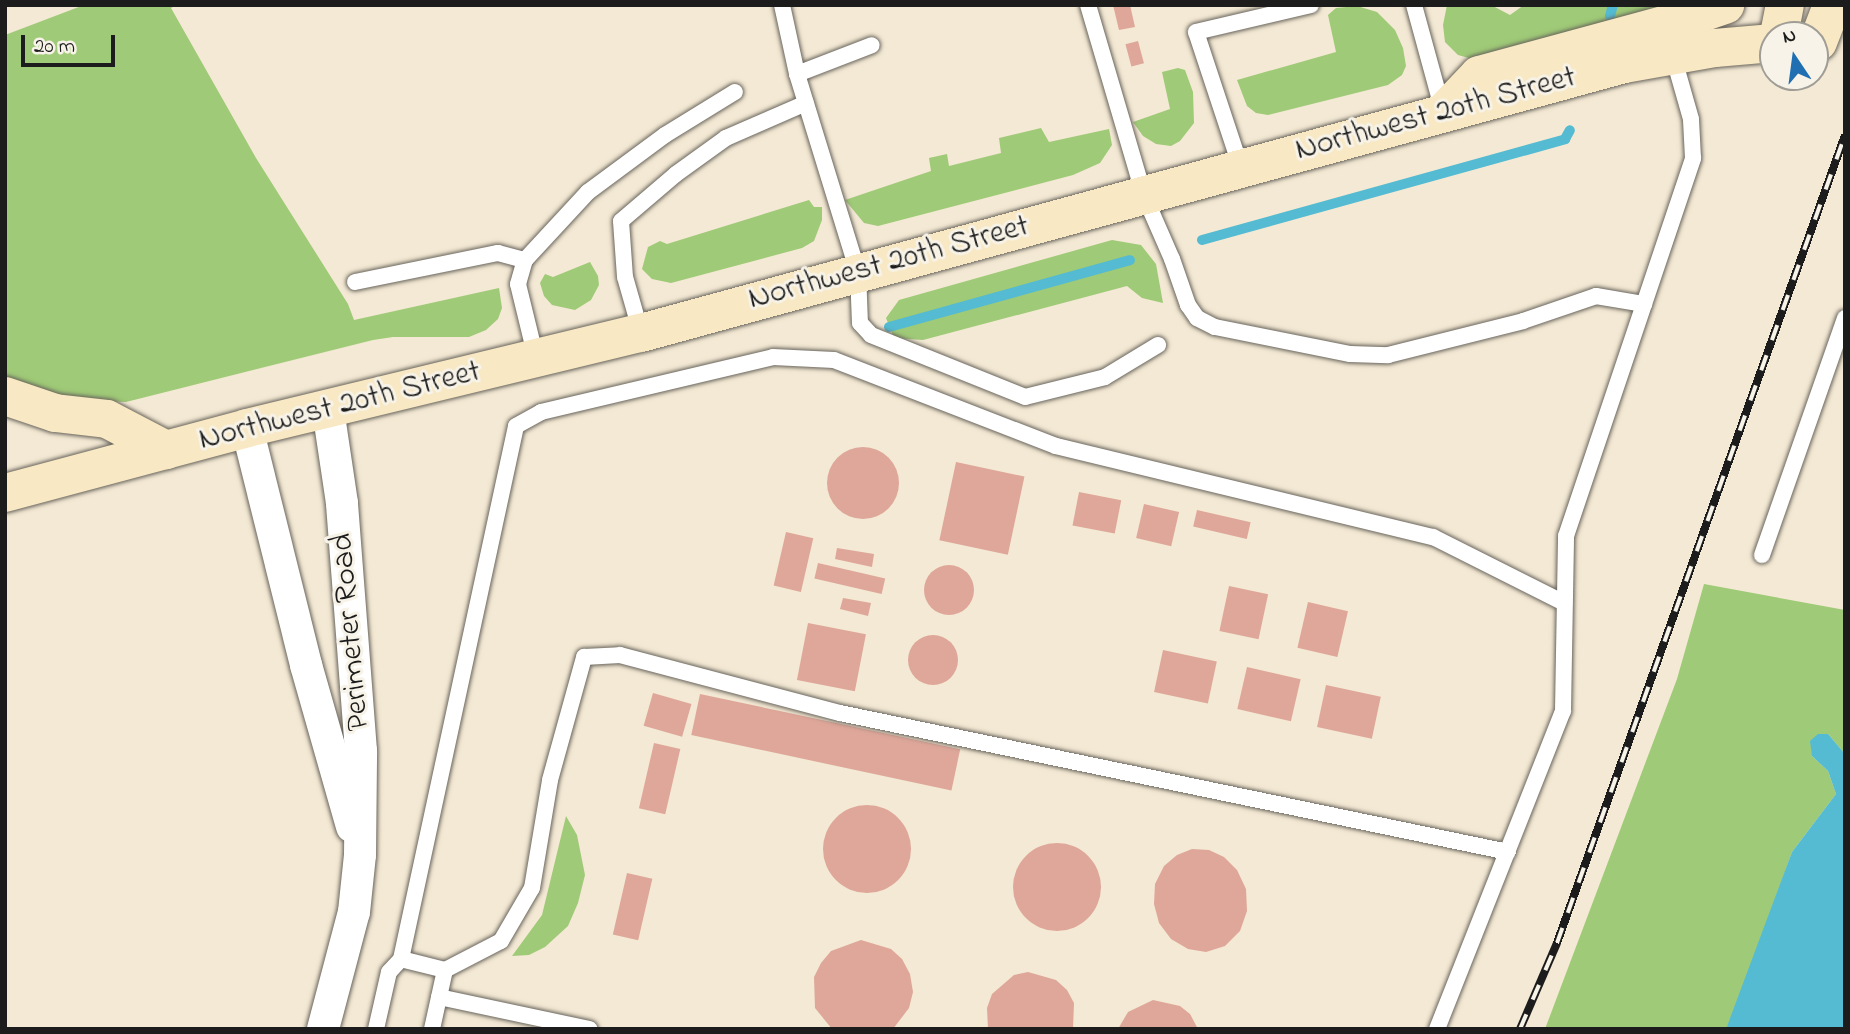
<!DOCTYPE html>
<html>
<head>
<meta charset="utf-8">
<style>
  body { margin:0 }
  #map { position:relative; width:1850px; height:1034px; overflow:hidden; background:#f4e9d4; font-family:"Indie Flower",sans-serif }
  div>[style] { position:absolute }
  [style*='--x'] { left:calc(var(--x)*1px); top:calc(var(--y)*1px); width:calc(var(--w)*1px); rotate:calc(var(--a)*1deg) }
  .green>* { inset:0; background:#9fca77 }
  .water>* { inset:0; background:#54bbd2 }
  .stream>* { height:10px; margin:-5px; padding:0 5px; transform-origin:5px; border-radius:5px; background:#54bbd2 }
  .building>* { inset:0; background:#dea79a; transform-origin:0 0 }
  .round { border-radius:50% }
  .roads { filter:drop-shadow(0 0 2px #68645c) drop-shadow(0 0 2px #68645c) }
  .lane>* { height:16px; margin:-8px; padding:0 8px; transform-origin:8px; border-radius:8px; background:#fff }
  .street>* { height:32px; margin:-16px; padding:0 16px; transform-origin:16px; border-radius:16px; background:#fff }
  .secondary>* { height:38px; margin:-19px; padding:0 19px; transform-origin:19px; border-radius:19px; background:#f8e8c3 }
  .rail>* { height:8px; margin-top:-4px; transform-origin:0; background:repeating-linear-gradient(90deg,#f7f3e8 0 16px,#1c1c1c 0 32px); box-sizing:border-box; border-block:2px solid #1c1c1c }
  span { translate:-50% -50%; white-space:nowrap; text-align:center; line-height:1.15; -webkit-text-stroke:6px #f7f3e8; paint-order:stroke }
  .street-label { font-size:32px; color:#1c1c1c }
  .frame { position:absolute; inset:0; border:7px solid #1c1c1c; pointer-events:none }
  .north { position:absolute; left:1759px; top:21px; width:70px; height:70px; box-sizing:border-box; background:#f7f3e8; border:2px solid #9f9d96; border-radius:50%; rotate:347deg; font-size:19px; font-weight:700; line-height:28px; text-align:center; color:#1c1c1c }
  .north::after { content:''; display:block; margin:auto; width:24px; height:32px; background:#1f6fb2; clip-path:polygon(50% 0,100% 100%,50% 72%,0 100%) }
  .scale { position:absolute; left:21px; top:35px; width:94px; height:32px; box-sizing:border-box; border:4px solid #1c1c1c; border-top:0; padding-left:9px; font-size:21px; line-height:24px; white-space:nowrap; color:#1c1c1c; -webkit-text-stroke:5px #f7f3e8; paint-order:stroke }
</style>
</head>
<body>
<div id="map">
  <div class="green">
    <div style="clip-path:polygon(84px 5px,176px 5px,171px 8px,256px 158px,348px 304px,354px 320px,499px 288px,502px 308px,498px 319px,486px 330px,469px 337px,393px 337px,373px 340px,126px 402px,78px 400px,5px 379px,5px 35px)"></div>
    <div style="clip-path:polygon(1447px 5px,1491px 5px,1510px 15px,1524px 5px,1691px 5px,1476px 60px,1458px 55px,1445px 42px,1443px 25px)"></div>
    <div style="clip-path:polygon(1357px 6px,1377px 12px,1395px 30px,1403px 48px,1406px 66px,1402px 75px,1388px 85px,1268px 115px,1256px 113px,1247px 106px,1237px 80px,1336px 52px,1328px 15px,1336px 8px)"></div>
    <div style="clip-path:polygon(1178px 68px,1185px 70px,1193px 92px,1194px 123px,1180px 141px,1171px 146px,1156px 144px,1143px 136px,1133px 122px,1170px 109px,1162px 72px)"></div>
    <div style="clip-path:polygon(1041px 128px,1049px 142px,1109px 129px,1112px 145px,1100px 163px,1073px 175px,878px 226px,864px 223px,845px 200px,931px 171px,929px 158px,947px 154px,949px 166px,1001px 153px,999px 138px)"></div>
    <div style="clip-path:polygon(809px 200px,814px 207px,822px 207px,822px 220px,814px 241px,802px 248px,671px 283px,652px 279px,642px 269px,648px 247px,660px 241px,667px 244px)"></div>
    <div style="clip-path:polygon(1112px 240px,1141px 245px,1156px 264px,1163px 303px,1142px 298px,1127px 286px,923px 340px,894px 338px,886px 318px,899px 300px)"></div>
    <div style="clip-path:polygon(590px 262px,598px 276px,599px 285px,591px 300px,575px 310px,552px 305px,544px 296px,540px 283px,545px 274px,553px 277px)"></div>
    <div style="clip-path:polygon(1704px 584px,1845px 610px,1845px 754px,1828px 734px,1812px 756px,1828px 771px,1836px 794px,1792px 852px,1742px 992px,1726px 1029px,1545px 1029px,1677px 679px)"></div>
    <div style="clip-path:polygon(566px 816px,577px 835px,585px 875px,578px 903px,568px 926px,545px 947px,529px 955px,512px 956px,542px 915px)"></div>
  </div>
  <div class="water">
    <div style="clip-path:polygon(1818px 734px,1828px 734px,1845px 754px,1845px 1029px,1726px 1029px,1792px 852px,1836px 794px,1828px 771px,1812px 756px,1810px 741px)"></div>
  </div>
  <div class="stream">
    <div style="--x:1610;--y:16;--w:11;--a:-75"></div>
    <div style="--x:1202;--y:240;--w:377;--a:-15.5"></div>
    <div style="--x:1565;--y:139;--w:10;--a:-61"></div>
    <div style="--x:889;--y:327;--w:250;--a:-15.5"></div>
  </div>
  <div class="building">
    <div style="clip-path:polygon(1113px 5px,1130px 5px,1135px 27px,1119px 30px)"></div>
    <div style="left:1138px;top:41px;width:23px;height:13px;rotate:75deg"></div>
    <div class="round" style="left:827px;top:447px;width:72px;height:72px"></div>
    <div style="left:956px;top:462px;width:70px;height:80px;rotate:12deg"></div>
    <div style="left:1079px;top:492px;width:43px;height:34px;rotate:11deg"></div>
    <div style="left:1144px;top:504px;width:36px;height:35px;rotate:13deg"></div>
    <div style="left:1197px;top:510px;width:55px;height:17px;rotate:13deg"></div>
    <div style="left:786px;top:532px;width:28px;height:55px;rotate:13deg"></div>
    <div style="clip-path:polygon(837px 548px,874px 554px,872px 567px,835px 559px)"></div>
    <div style="left:818px;top:563px;width:69px;height:16px;rotate:13deg"></div>
    <div class="round" style="left:924px;top:565px;width:50px;height:50px"></div>
    <div style="left:1229px;top:586px;width:40px;height:46px;rotate:12deg"></div>
    <div style="clip-path:polygon(843px 598px,871px 603px,868px 616px,840px 609px)"></div>
    <div style="left:1308px;top:602px;width:41px;height:47px;rotate:13deg"></div>
    <div style="left:808px;top:623px;width:59px;height:58px;rotate:11deg"></div>
    <div class="round" style="left:908px;top:635px;width:50px;height:50px"></div>
    <div style="left:1163px;top:650px;width:55px;height:43px;rotate:12deg"></div>
    <div style="left:1247px;top:667px;width:55px;height:43px;rotate:13deg"></div>
    <div style="left:1326px;top:685px;width:56px;height:43px;rotate:12deg"></div>
    <div style="left:653px;top:693px;width:40px;height:34px;rotate:16deg"></div>
    <div style="left:700px;top:694px;width:266px;height:42px;rotate:12deg"></div>
    <div style="left:654px;top:743px;width:27px;height:67px;rotate:13deg"></div>
    <div class="round" style="left:823px;top:805px;width:88px;height:88px"></div>
    <div class="round" style="left:1013px;top:843px;width:88px;height:88px"></div>
    <div style="clip-path:polygon(1192px 849px,1209px 850px,1224px 857px,1237px 870px,1246px 889px,1247px 911px,1240px 931px,1225px 946px,1206px 952px,1188px 949px,1171px 939px,1159px 923px,1154px 904px,1155px 884px,1164px 866px,1177px 855px)"></div>
    <div style="left:627px;top:873px;width:26px;height:63px;rotate:13deg"></div>
    <div style="clip-path:polygon(861px 940px,891px 949px,902px 959px,910px 974px,913px 992px,909px 1008px,893px 1029px,832px 1029px,815px 1008px,814px 977px,821px 963px,831px 951px)"></div>
    <div style="clip-path:polygon(1028px 972px,1056px 980px,1067px 990px,1074px 1003px,1073px 1029px,988px 1029px,987px 1008px,992px 994px,1014px 975px)"></div>
    <div style="clip-path:polygon(1153px 1000px,1180px 1006px,1190px 1014px,1198px 1029px,1118px 1029px,1128px 1012px)"></div>
  </div>
  <div class="roads">
    <div class="lane">
      <div style="--x:782;--y:5;--w:71;--a:77.7"></div>
      <div style="--x:797;--y:74;--w:207;--a:72.9"></div>
      <div style="--x:858;--y:272;--w:51;--a:87.8"></div>
      <div style="--x:860;--y:323;--w:16;--a:47"></div>
      <div style="--x:871;--y:335;--w:166;--a:21.9"></div>
      <div style="--x:1025;--y:397;--w:82;--a:-14"></div>
      <div style="--x:1105;--y:377;--w:62;--a:-31.1"></div>
      <div style="--x:1088;--y:5;--w:198;--a:73.6"></div>
      <div style="--x:1144;--y:195;--w:70;--a:66.4"></div>
      <div style="--x:1172;--y:259;--w:49;--a:70.8"></div>
      <div style="--x:1188;--y:305;--w:16;--a:55"></div>
      <div style="--x:1197;--y:318;--w:20;--a:27"></div>
      <div style="--x:1215;--y:327;--w:138;--a:11.3"></div>
      <div style="--x:1350;--y:354;--w:38;--a:2"></div>
      <div style="--x:1388;--y:355;--w:139;--a:-14.1"></div>
      <div style="--x:1523;--y:321;--w:77;--a:-18.9"></div>
      <div style="--x:1596;--y:296;--w:49;--a:9.5"></div>
      <div style="--x:1414;--y:5;--w:110;--a:74.7"></div>
      <div style="--x:797;--y:74;--w:80;--a:-21.1"></div>
      <div style="--x:1241;--y:168;--w:143;--a:-108.3"></div>
      <div style="--x:1196;--y:32;--w:118;--a:-13.2"></div>
      <div style="--x:355;--y:282;--w:146;--a:-11.5"></div>
      <div style="--x:498;--y:253;--w:28;--a:15"></div>
      <div style="--x:641;--y:333;--w:58;--a:-105.9"></div>
      <div style="--x:625;--y:277;--w:56;--a:-94.1"></div>
      <div style="--x:621;--y:221;--w:72;--a:-40.5"></div>
      <div style="--x:676;--y:174;--w:62;--a:-35.8"></div>
      <div style="--x:726;--y:138;--w:87;--a:-23.6"></div>
      <div style="--x:536;--y:358;--w:76;--a:-103.7"></div>
      <div style="--x:518;--y:284;--w:25;--a:-74"></div>
      <div style="--x:525;--y:260;--w:93;--a:-47.2"></div>
      <div style="--x:588;--y:192;--w:96;--a:-36.5"></div>
      <div style="--x:665;--y:135;--w:82;--a:-31.6"></div>
      <div style="--x:1762;--y:555;--w:251;--a:-70.7"></div>
      <div style="--x:445;--y:970;--w:45;--a:-166"></div>
      <div style="--x:401;--y:959;--w:545;--a:-77.82"></div>
      <div style="--x:516;--y:426;--w:29;--a:-29"></div>
      <div style="--x:541;--y:412;--w:238;--a:-13.3"></div>
      <div style="--x:773;--y:357;--w:61;--a:2.8"></div>
      <div style="--x:834;--y:360;--w:238;--a:21.2"></div>
      <div style="--x:1056;--y:446;--w:388;--a:13.6"></div>
      <div style="--x:1433;--y:537;--w:147;--a:26.7"></div>
      <div style="--x:439;--y:997;--w:154;--a:12"></div>
      <div style="--x:376;--y:1029;--w:58;--a:-77.2"></div>
      <div style="--x:389;--y:972;--w:18;--a:-47"></div>
      <div style="--x:432;--y:1029;--w:60;--a:-77.6"></div>
      <div style="--x:445;--y:970;--w:63;--a:-27.4"></div>
      <div style="--x:501;--y:941;--w:61;--a:-59.7"></div>
      <div style="--x:532;--y:888;--w:109;--a:-80.5"></div>
      <div style="--x:550;--y:780;--w:128;--a:-74.5"></div>
      <div style="--x:584;--y:657;--w:36;--a:-3"></div>
      <div style="--x:620;--y:655;--w:228;--a:14.8"></div>
      <div style="--x:840;--y:713;--w:682;--a:11.75"></div>
      <div style="--x:1437;--y:1029;--w:342;--a:-68.4"></div>
      <div style="--x:1563;--y:711;--w:175;--a:-89"></div>
      <div style="--x:1566;--y:536;--w:399;--a:-71.4"></div>
      <div style="--x:1693;--y:158;--w:39;--a:-93"></div>
      <div style="--x:1691;--y:119;--w:66;--a:-105.9"></div>
    </div>
    <div class="street">
      <div style="--x:247;--y:428;--w:244;--a:76"></div>
      <div style="--x:306;--y:665;--w:168;--a:74.1"></div>
      <div style="--x:323;--y:1029;--w:121;--a:-75.2"></div>
      <div style="--x:354;--y:912;--w:57;--a:-84"></div>
      <div style="--x:360;--y:855;--w:104;--a:-89.4"></div>
      <div style="--x:361;--y:751;--w:249;--a:-94.4"></div>
      <div style="--x:342;--y:503;--w:95;--a:-98.5"></div>
    </div>
    <div class="secondary">
      <div style="--x:1779;--y:35;--w:31;--a:-79"></div>
      <div style="--x:1818;--y:42;--w:40;--a:-69"></div>
      <div style="--x:1443;--y:113;--w:52;--a:-46.5"></div>
      <div style="--x:1479;--y:75;--w:206;--a:-15.2"></div>
      <div style="--x:1678;--y:21;--w:50;--a:-18.8"></div>
      <div style="--x:5;--y:396;--w:53;--a:18.8"></div>
      <div style="--x:55;--y:413;--w:52;--a:6.6"></div>
      <div style="--x:107;--y:419;--w:67;--a:27.7"></div>
      <div style="--x:5;--y:493;--w:251;--a:-15"></div>
      <div style="--x:247;--y:428;--w:405;--a:-13.6"></div>
      <div style="--x:641;--y:333;--w:1019;--a:-15.3"></div>
      <div style="--x:1624;--y:64;--w:92;--a:-10"></div>
      <div style="--x:1715;--y:48;--w:58;--a:-4.9"></div>
    </div>
  </div>
  <div class="rail">
    <div style="--x:1520;--y:1029;--w:94;--a:-66.7"></div>
    <div style="--x:1557;--y:943;--w:858;--a:-70.38"></div>
  </div>
  <div class="street-label">
    <span style="left:1436px;top:115px;rotate:-15deg">Northwest 20th Street</span>
    <span style="left:889px;top:264px;rotate:-15deg">Northwest 20th Street</span>
    <span style="left:340px;top:407px;rotate:-14deg">Northwest 20th Street</span>
    <span style="left:352px;top:632px;rotate:-95deg">Perimeter Road</span>
  </div>
  <div class="frame"></div>
  <div class="north">N</div>
  <div class="scale">20 m</div>
</div>
</body>
</html>
